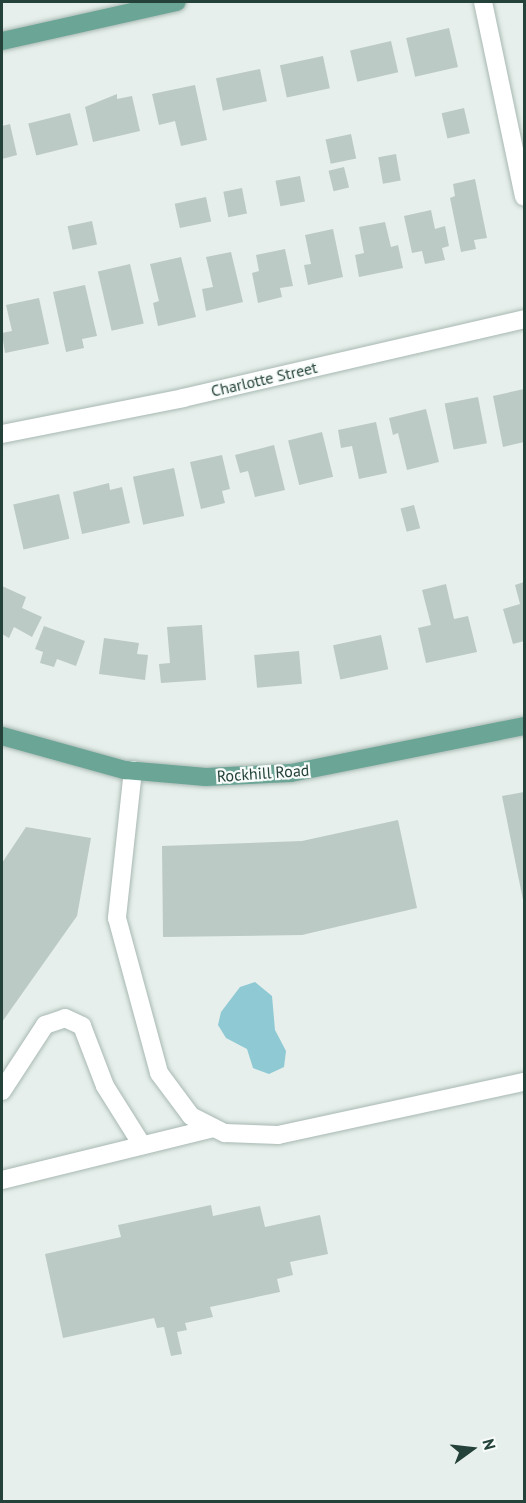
<!DOCTYPE html>
<html>
<head>
<meta charset="utf-8">
<style>
  body { margin:0 }
  #map { position:relative; width:526px; height:1503px; overflow:hidden; background:#e6efeb; font-family:"PT Sans",sans-serif }
  div>[style] { position:absolute }
  [style*='--x'] { left:calc(var(--x)*1px); top:calc(var(--y)*1px); width:calc(var(--w)*1px); rotate:calc(var(--a)*1deg) }
  .water>* { inset:0; background:#8ec9d4 }
  .building>* { inset:0; background:#bbcac4; transform-origin:0 0 }
  .roads { filter:drop-shadow(0 0 2px #a8b8b2) drop-shadow(0 0 2px #a8b8b2) }
  .minor>* { height:18px; margin:-9px; padding:0 9px; transform-origin:9px; border-radius:9px; background:#fff }
  .major>* { height:18px; margin:-9px; padding:0 9px; transform-origin:9px; border-radius:9px; background:#6aa596 }
  span { translate:-50% -50%; white-space:nowrap; text-align:center; line-height:1.15; -webkit-text-stroke:4.5px #f7fbf9; paint-order:stroke }
  .street-label { font-size:16px; color:#24423a }
  .frame { position:absolute; inset:0; border:3px solid #24423a; pointer-events:none }
  .north { position:absolute; left:442px; top:1419px; width:60px; height:60px; -webkit-text-stroke:4px #f7fbf9; paint-order:stroke; rotate:75deg; font-size:16px; font-weight:700; line-height:24px; text-align:center; color:#24423a }
  .north::after { content:''; display:block; margin:auto; width:21px; height:27px; background:#24423a; clip-path:polygon(50% 0,100% 100%,50% 72%,0 100%) }
</style>
</head>
<body>
<div id="map">
  <div class="water">
    <div style="clip-path:polygon(255px 982px,272px 996px,275px 1030px,286px 1051px,284px 1067px,269px 1074px,253px 1068px,247px 1049px,226px 1038px,218px 1025px,221px 1012px,240px 987px)"></div>
  </div>
  <div class="building">
    <div style="left:449px;top:28px;width:40px;height:44px;rotate:77deg"></div>
    <div style="left:391px;top:41px;width:32px;height:42px;rotate:77deg"></div>
    <div style="left:323px;top:56px;width:33px;height:44px;rotate:78deg"></div>
    <div style="left:260px;top:69px;width:33px;height:45px;rotate:78deg"></div>
    <div style="clip-path:polygon(195px 85px,207px 140px,181px 146px,175px 121px,159px 125px,152px 94px)"></div>
    <div style="clip-path:polygon(117px 94px,117px 99px,132px 96px,140px 131px,93px 142px,85px 107px)"></div>
    <div style="left:464px;top:108px;width:26px;height:23px;rotate:77deg"></div>
    <div style="left:70px;top:113px;width:33px;height:43px;rotate:76deg"></div>
    <div style="clip-path:polygon(10px 124px,17px 155px,2px 159px,2px 126px)"></div>
    <div style="left:351px;top:134px;width:25px;height:26px;rotate:78deg"></div>
    <div style="left:396px;top:154px;width:27px;height:18px;rotate:80deg"></div>
    <div style="left:344px;top:167px;width:21px;height:16px;rotate:76deg"></div>
    <div style="left:300px;top:176px;width:26px;height:25px;rotate:79deg"></div>
    <div style="clip-path:polygon(475px 179px,487px 238px,474px 240px,476px 249px,461px 252px,450px 198px,455px 196px,453px 184px)"></div>
    <div style="left:242px;top:188px;width:26px;height:19px;rotate:79deg"></div>
    <div style="left:206px;top:197px;width:25px;height:32px;rotate:78deg"></div>
    <div style="clip-path:polygon(431px 210px,435px 229px,445px 226px,449px 246px,442px 248px,445px 260px,425px 264px,422px 251px,412px 253px,404px 216px)"></div>
    <div style="left:92px;top:221px;width:24px;height:25px;rotate:78deg"></div>
    <div style="clip-path:polygon(385px 222px,391px 247px,398px 245px,403px 268px,359px 277px,355px 255px,364px 253px,359px 227px)"></div>
    <div style="clip-path:polygon(333px 229px,343px 277px,308px 285px,304px 265px,311px 264px,305px 235px)"></div>
    <div style="clip-path:polygon(285px 249px,293px 286px,280px 288px,282px 297px,258px 303px,252px 273px,259px 271px,256px 255px)"></div>
    <div style="clip-path:polygon(231px 252px,243px 302px,206px 311px,202px 289px,213px 287px,206px 257px)"></div>
    <div style="clip-path:polygon(181px 257px,196px 317px,158px 326px,153px 303px,159px 301px,150px 264px)"></div>
    <div style="left:130px;top:264px;width:61px;height:33px;rotate:77deg"></div>
    <div style="clip-path:polygon(85px 285px,97px 336px,82px 339px,84px 348px,66px 352px,53px 292px)"></div>
    <div style="clip-path:polygon(39px 298px,49px 344px,5px 353px,2px 333px,12px 331px,6px 305px)"></div>
    <div style="clip-path:polygon(524px 389px,524px 442px,503px 447px,493px 396px)"></div>
    <div style="left:478px;top:397px;width:47px;height:34px;rotate:79deg"></div>
    <div style="clip-path:polygon(426px 409px,439px 462px,407px 470px,398px 433px,393px 435px,389px 418px)"></div>
    <div style="clip-path:polygon(376px 422px,387px 473px,359px 479px,352px 446px,341px 448px,338px 430px)"></div>
    <div style="left:322px;top:432px;width:46px;height:35px;rotate:76deg"></div>
    <div style="clip-path:polygon(274px 445px,285px 490px,255px 497px,248px 471px,240px 473px,235px 455px)"></div>
    <div style="clip-path:polygon(222px 455px,230px 489px,222px 491px,225px 503px,201px 509px,190px 462px)"></div>
    <div style="left:174px;top:468px;width:49px;height:42px;rotate:78deg"></div>
    <div style="clip-path:polygon(109px 483px,110px 490px,122px 487px,130px 523px,82px 534px,73px 492px)"></div>
    <div style="left:59px;top:494px;width:46px;height:47px;rotate:77deg"></div>
    <div style="left:414px;top:505px;width:24px;height:14px;rotate:75deg"></div>
    <div style="clip-path:polygon(524px 582px,524px 641px,513px 644px,503px 609px,520px 604px,515px 585px)"></div>
    <div style="clip-path:polygon(446px 584px,454px 619px,468px 616px,477px 652px,426px 663px,418px 628px,431px 625px,422px 590px)"></div>
    <div style="clip-path:polygon(2px 586px,26px 597px,22px 608px,42px 617px,32px 637px,14px 627px,9px 638px,2px 634px)"></div>
    <div style="clip-path:polygon(202px 625px,206px 680px,161px 683px,159px 664px,170px 663px,167px 627px)"></div>
    <div style="clip-path:polygon(44px 626px,85px 641px,76px 666px,57px 659px,54px 667px,40px 663px,43px 652px,35px 649px)"></div>
    <div style="left:381px;top:635px;width:35px;height:49px;rotate:78deg"></div>
    <div style="clip-path:polygon(104px 638px,139px 643px,137px 654px,148px 655px,145px 680px,99px 674px)"></div>
    <div style="left:299px;top:651px;width:33px;height:45px;rotate:85deg"></div>
    <div style="clip-path:polygon(524px 792px,524px 900px,523px 900px,502px 796px)"></div>
    <div style="clip-path:polygon(398px 820px,417px 908px,302px 935px,163px 937px,162px 846px,302px 841px)"></div>
    <div style="clip-path:polygon(26px 827px,91px 838px,77px 916px,2px 1022px,2px 863px)"></div>
    <div style="clip-path:polygon(211px 1205px,213px 1216px,260px 1206px,265px 1227px,320px 1215px,328px 1254px,290px 1262px,293px 1275px,277px 1279px,280px 1292px,210px 1307px,213px 1317px,185px 1323px,187px 1330px,177px 1332px,182px 1354px,171px 1356px,164px 1327px,157px 1328px,154px 1318px,63px 1338px,45px 1254px,121px 1237px,118px 1225px)"></div>
  </div>
  <div class="roads">
    <div class="minor">
      <div style="--x:483;--y:2;--w:199;--a:78.1"></div>
      <div style="--x:2;--y:434;--w:185;--a:-11.2"></div>
      <div style="--x:183;--y:398;--w:350;--a:-13"></div>
      <div style="--x:133;--y:770;--w:149;--a:96.2"></div>
      <div style="--x:117;--y:918;--w:161;--a:74.8"></div>
      <div style="--x:159;--y:1073;--w:54;--a:53.3"></div>
      <div style="--x:191;--y:1116;--w:38;--a:27"></div>
      <div style="--x:225;--y:1133;--w:53;--a:2.2"></div>
      <div style="--x:278;--y:1135;--w:252;--a:-12.2"></div>
      <div style="--x:2;--y:1091;--w:79;--a:-56.9"></div>
      <div style="--x:45;--y:1025;--w:21;--a:-19"></div>
      <div style="--x:65;--y:1018;--w:19;--a:25"></div>
      <div style="--x:82;--y:1026;--w:64;--a:69"></div>
      <div style="--x:105;--y:1086;--w:70;--a:57.9"></div>
      <div style="--x:2;--y:1180;--w:218;--a:-13.8"></div>
    </div>
    <div class="major">
      <div style="--x:2;--y:41;--w:179;--a:-12.6"></div>
      <div style="--x:2;--y:736;--w:128;--a:15.5"></div>
      <div style="--x:125;--y:770;--w:81;--a:4.9"></div>
      <div style="--x:206;--y:777;--w:85;--a:-2.7"></div>
      <div style="--x:291;--y:773;--w:238;--a:-11.4"></div>
    </div>
  </div>
  <div class="street-label">
    <span style="left:264px;top:379px;rotate:-13deg">Charlotte Street</span>
    <span style="left:263px;top:773px;rotate:-4deg">Rockhill Road</span>
  </div>
  <div class="frame"></div>
  <div class="north">N</div>
</div>
</body>
</html>
